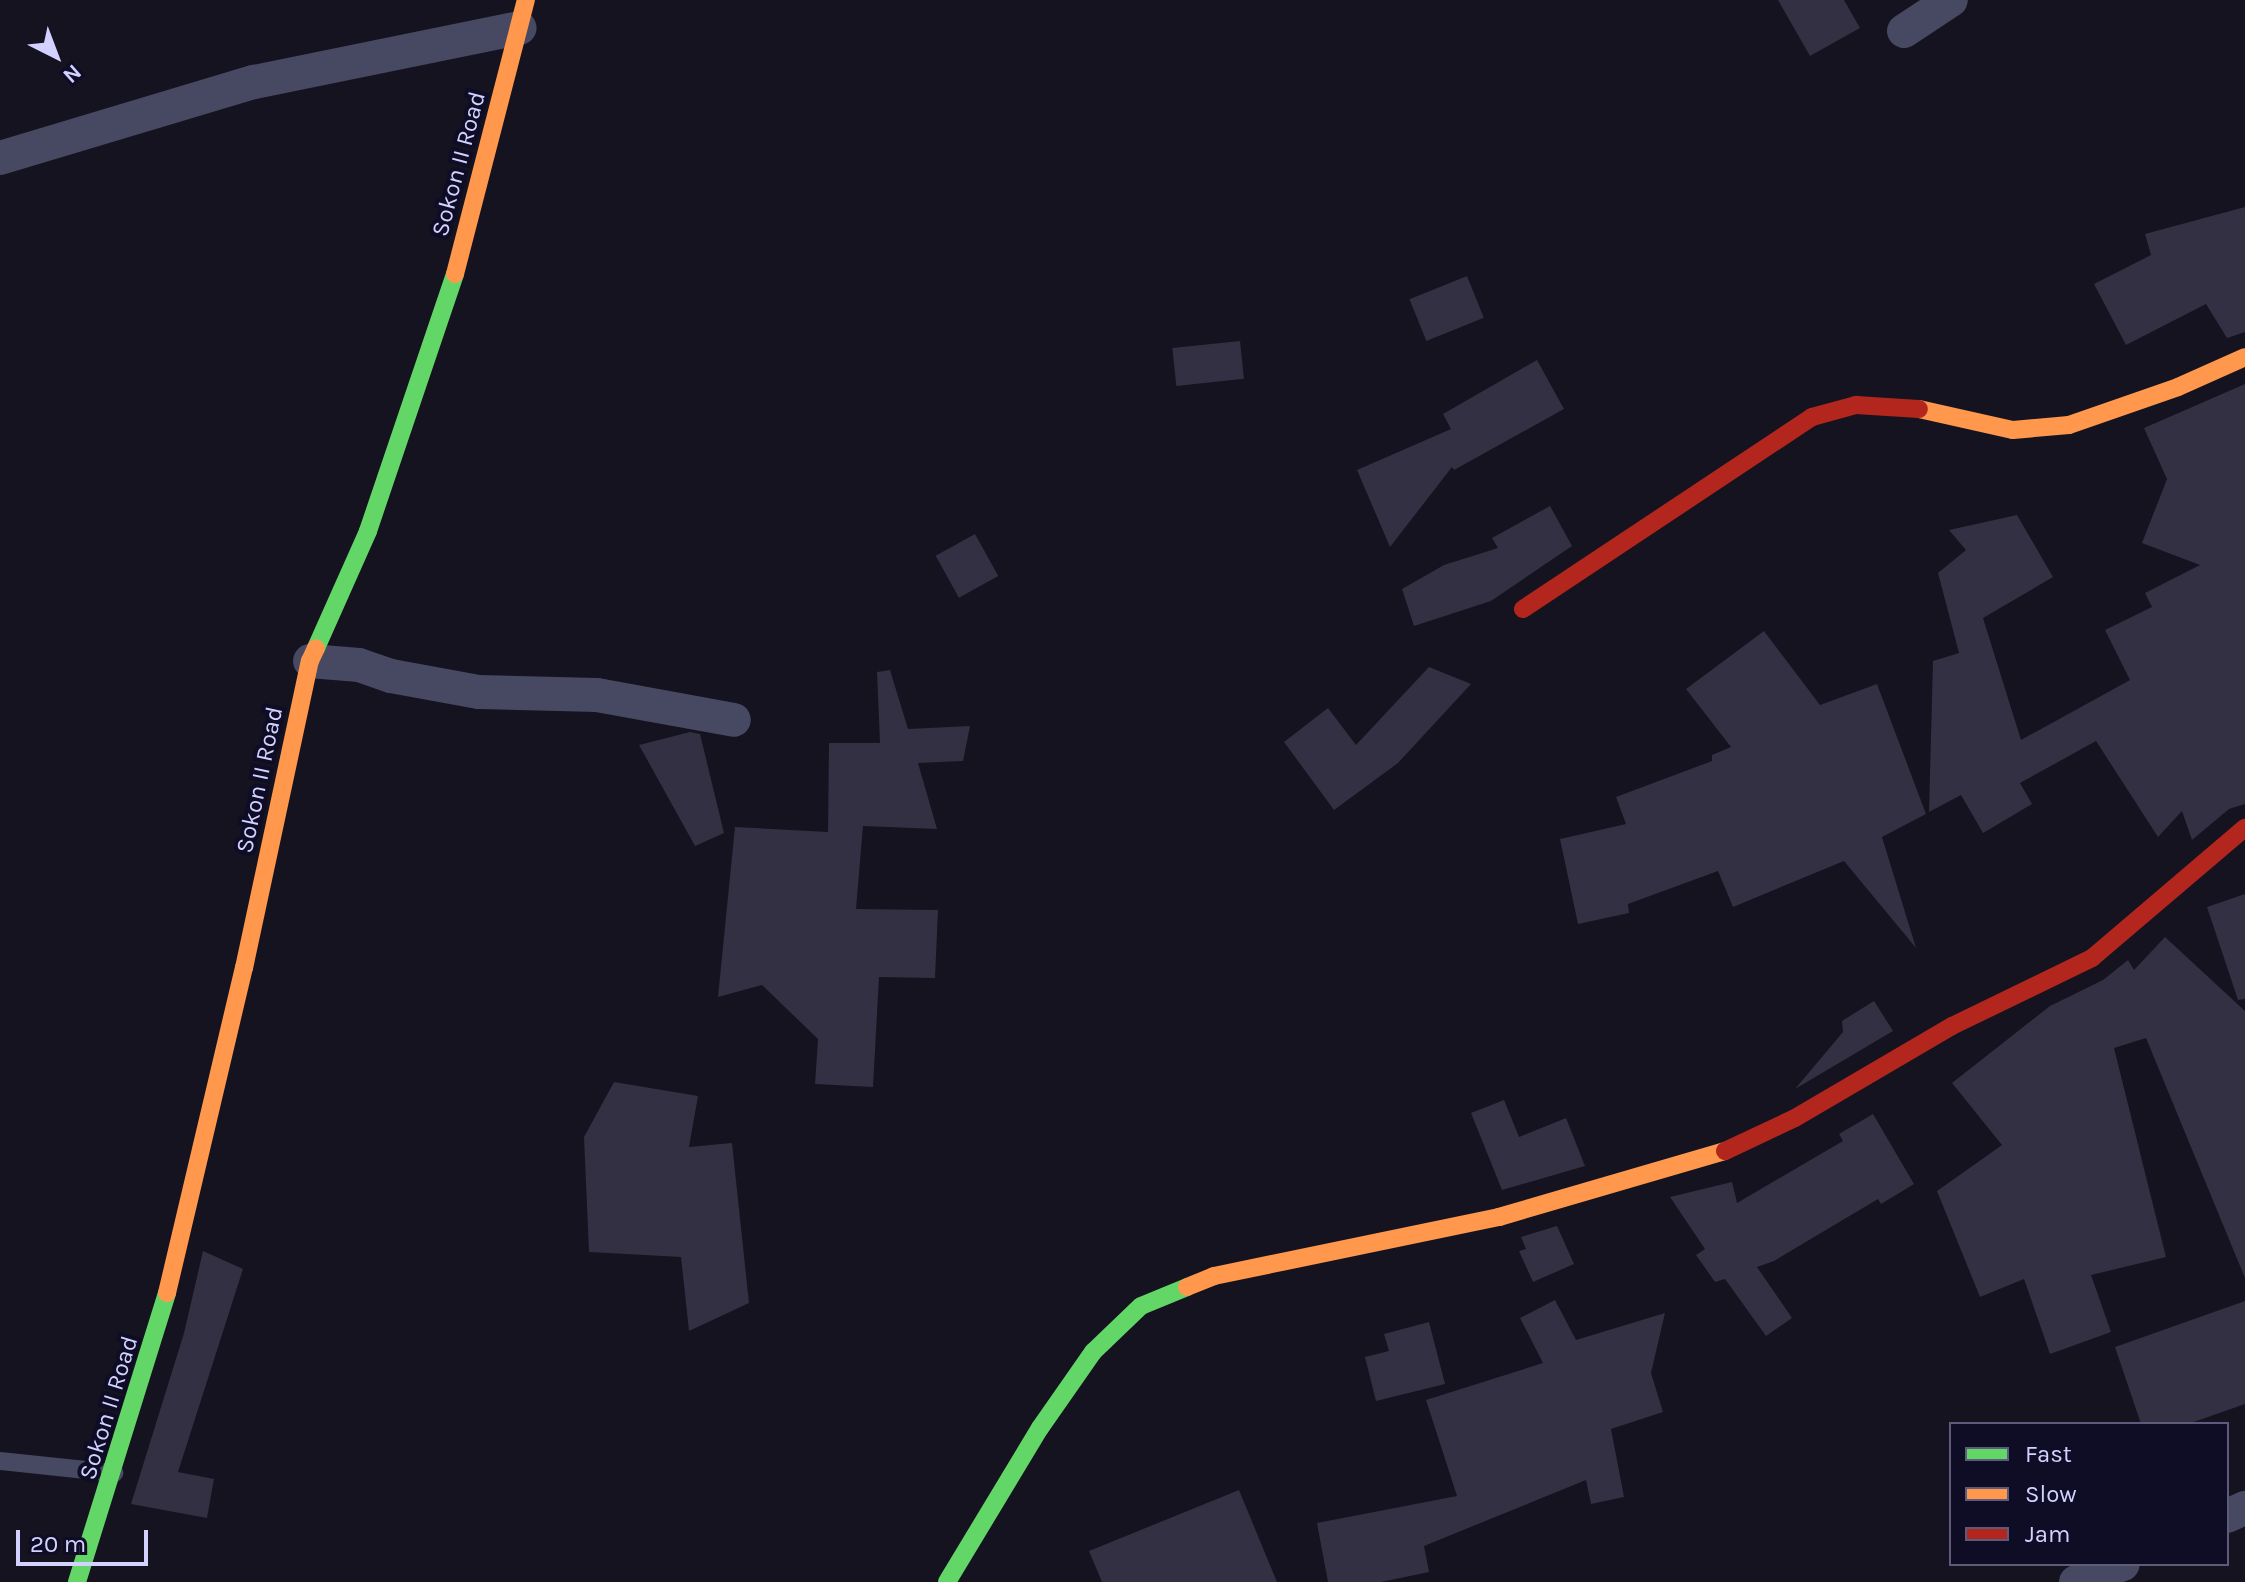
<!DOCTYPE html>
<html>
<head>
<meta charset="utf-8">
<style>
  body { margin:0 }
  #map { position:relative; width:2245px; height:1582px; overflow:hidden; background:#14131f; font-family:Karla,sans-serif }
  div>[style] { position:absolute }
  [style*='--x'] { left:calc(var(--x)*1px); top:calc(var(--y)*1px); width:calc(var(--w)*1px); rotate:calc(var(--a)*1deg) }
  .building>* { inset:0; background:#323042; transform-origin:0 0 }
  .lane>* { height:18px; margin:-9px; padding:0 9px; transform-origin:9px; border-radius:9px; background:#474861 }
  .street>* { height:34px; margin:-17px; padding:0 17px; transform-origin:17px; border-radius:17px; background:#474861 }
  .fast>* { height:18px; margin:-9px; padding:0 9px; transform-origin:9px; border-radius:9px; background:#63d668 }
  .slow>* { height:18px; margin:-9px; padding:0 9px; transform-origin:9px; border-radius:9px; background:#ff974d }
  .jam>* { height:18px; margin:-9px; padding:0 9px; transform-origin:9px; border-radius:9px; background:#b3261e }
  span { translate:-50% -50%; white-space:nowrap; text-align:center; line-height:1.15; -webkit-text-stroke:8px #0f0d25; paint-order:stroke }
  .street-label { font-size:24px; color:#d3d1ff }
  .legend { position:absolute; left:1949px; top:1422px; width:280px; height:144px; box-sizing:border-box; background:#0f0d25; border:2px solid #5d5b7c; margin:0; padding:10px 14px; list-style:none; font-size:24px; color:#d3d1ff }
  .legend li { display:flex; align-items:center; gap:16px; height:40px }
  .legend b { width:40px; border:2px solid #5d5b7c }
  .north { position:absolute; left:16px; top:16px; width:80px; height:80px; -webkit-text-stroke:6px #0f0d25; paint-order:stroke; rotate:138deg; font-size:22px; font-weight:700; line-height:32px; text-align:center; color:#d3d1ff }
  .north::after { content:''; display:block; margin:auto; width:28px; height:36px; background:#d3d1ff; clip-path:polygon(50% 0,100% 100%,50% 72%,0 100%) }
  .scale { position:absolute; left:16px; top:1530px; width:132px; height:36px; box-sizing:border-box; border:4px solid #d3d1ff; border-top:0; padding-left:10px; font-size:24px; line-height:28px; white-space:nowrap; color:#d3d1ff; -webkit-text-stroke:6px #0f0d25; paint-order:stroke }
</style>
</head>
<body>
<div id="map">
  <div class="building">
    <div style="clip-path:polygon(1778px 0,1844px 0,1860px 28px,1810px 56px)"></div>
    <div style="clip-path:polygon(2245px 207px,2245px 332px,2227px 338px,2206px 304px,2126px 345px,2094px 284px,2151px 255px,2145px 234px)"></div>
    <div style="left:1467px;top:276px;width:45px;height:62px;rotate:68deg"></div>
    <div style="left:1240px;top:341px;width:38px;height:68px;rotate:84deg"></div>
    <div style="clip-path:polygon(1537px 360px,1564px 409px,1454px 470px,1452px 467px,1390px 547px,1357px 470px,1451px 429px,1443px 414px)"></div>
    <div style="clip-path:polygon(2245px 384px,2245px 804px,2229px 809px,2192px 840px,2182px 811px,2158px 837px,2096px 741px,2020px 783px,2032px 804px,1983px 833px,1961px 795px,1929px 812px,1933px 661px,1959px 653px,1938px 573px,1966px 550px,1949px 530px,2017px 515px,2053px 577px,1983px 618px,2021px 740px,2130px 680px,2105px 630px,2152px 607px,2145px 593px,2200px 565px,2142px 543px,2167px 479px,2144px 428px)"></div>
    <div style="clip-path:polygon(1550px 506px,1572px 546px,1491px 601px,1414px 626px,1402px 589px,1444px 565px,1498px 548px,1492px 538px)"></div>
    <div style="left:975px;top:534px;width:48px;height:45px;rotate:61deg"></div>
    <div style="clip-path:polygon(1764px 631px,1820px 705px,1877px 684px,1926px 814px,1882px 837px,1916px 948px,1844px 861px,1733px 907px,1718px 871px,1628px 904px,1629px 913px,1578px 924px,1560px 839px,1626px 824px,1616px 797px,1712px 761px,1712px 755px,1731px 747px,1686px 689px)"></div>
    <div style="clip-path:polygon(1429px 667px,1471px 684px,1398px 763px,1334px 810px,1284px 742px,1328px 708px,1356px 745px)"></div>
    <div style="clip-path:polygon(890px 670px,908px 729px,970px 726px,963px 761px,918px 763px,937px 829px,863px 826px,856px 909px,938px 910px,935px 978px,879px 977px,873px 1087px,815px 1084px,818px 1039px,762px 985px,718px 997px,735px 827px,828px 832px,829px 743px,880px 743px,877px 672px)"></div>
    <div style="clip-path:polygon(690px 732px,700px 734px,724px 833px,695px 846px,639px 745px)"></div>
    <div style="clip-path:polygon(2245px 894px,2245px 999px,2238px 1000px,2207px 907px)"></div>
    <div style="clip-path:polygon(2165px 937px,2245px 1011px,2245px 1278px,2146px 1038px,2114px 1048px,2166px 1257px,2091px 1275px,2111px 1332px,2050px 1354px,2024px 1279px,1980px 1297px,1937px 1191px,2002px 1145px,1952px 1083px,2050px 1006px,2103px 980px,2128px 960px,2134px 970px)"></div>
    <div style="clip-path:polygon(1874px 1001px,1893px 1031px,1795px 1089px,1843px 1032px,1842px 1021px)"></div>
    <div style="clip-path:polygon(614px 1082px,698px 1096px,689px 1147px,732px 1143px,749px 1303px,689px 1331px,681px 1257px,589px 1252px,584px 1137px)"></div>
    <div style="clip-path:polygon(1504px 1100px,1519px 1137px,1566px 1118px,1585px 1166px,1502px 1190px,1471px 1113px)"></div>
    <div style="clip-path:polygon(1873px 1114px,1914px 1184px,1881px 1204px,1878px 1199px,1774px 1261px,1757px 1267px,1792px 1318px,1766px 1336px,1725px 1279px,1715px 1282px,1696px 1255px,1705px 1249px,1670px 1197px,1732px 1182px,1737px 1203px,1843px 1141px,1839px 1134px)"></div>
    <div style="clip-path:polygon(1557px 1226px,1574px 1264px,1533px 1282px,1519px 1251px,1526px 1249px,1521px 1237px)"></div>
    <div style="clip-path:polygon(203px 1251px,243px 1269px,178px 1472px,214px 1479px,207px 1518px,131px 1504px,184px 1333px)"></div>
    <div style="clip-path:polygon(1555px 1300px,1576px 1340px,1665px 1313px,1651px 1373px,1663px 1412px,1611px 1429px,1624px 1497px,1591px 1504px,1586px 1480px,1424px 1546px,1429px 1572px,1381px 1582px,1328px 1582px,1317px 1523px,1457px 1496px,1426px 1400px,1543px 1363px,1520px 1318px)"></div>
    <div style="clip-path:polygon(2245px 1301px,2245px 1404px,2188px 1424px,2141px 1424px,2115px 1347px)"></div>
    <div style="clip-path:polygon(1429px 1322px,1445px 1384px,1376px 1401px,1365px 1357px,1389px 1351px,1384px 1334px)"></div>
    <div style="clip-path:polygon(1239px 1490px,1277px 1582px,1102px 1582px,1089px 1551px)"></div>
  </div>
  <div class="lane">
    <div style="--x:0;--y:1461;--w:115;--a:6"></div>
  </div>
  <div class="street">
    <div style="--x:1904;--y:31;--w:56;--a:-33.4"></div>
    <div style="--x:0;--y:158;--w:265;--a:-16.7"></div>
    <div style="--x:254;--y:82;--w:271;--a:-11.5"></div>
    <div style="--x:310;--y:661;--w:49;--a:4.7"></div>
    <div style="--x:359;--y:665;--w:34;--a:19"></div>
    <div style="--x:391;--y:676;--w:89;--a:10.3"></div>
    <div style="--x:479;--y:692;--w:118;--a:1.5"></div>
    <div style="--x:597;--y:695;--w:139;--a:10.3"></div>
    <div style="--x:2227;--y:1516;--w:20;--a:-24"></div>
    <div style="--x:2076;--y:1582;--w:50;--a:-21"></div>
  </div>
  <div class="fast">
    <div style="--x:316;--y:648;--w:128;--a:-66"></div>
    <div style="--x:368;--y:531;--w:271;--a:-71.3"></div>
    <div style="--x:77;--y:1582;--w:303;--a:-72.7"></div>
    <div style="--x:947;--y:1582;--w:180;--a:-58.9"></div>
    <div style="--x:1040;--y:1428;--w:93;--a:-55.1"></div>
    <div style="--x:1093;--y:1352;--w:66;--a:-43.8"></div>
    <div style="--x:1141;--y:1306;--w:50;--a:-22.4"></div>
  </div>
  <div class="slow">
    <div style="--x:455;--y:274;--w:283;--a:-75.5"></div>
    <div style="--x:1919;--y:409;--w:96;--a:12.6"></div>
    <div style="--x:2013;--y:430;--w:56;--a:-5.1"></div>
    <div style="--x:2069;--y:425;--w:115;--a:-19.2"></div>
    <div style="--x:2178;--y:387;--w:73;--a:-24.1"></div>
    <div style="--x:1187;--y:1287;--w:29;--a:-22"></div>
    <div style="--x:1214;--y:1276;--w:291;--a:-11.7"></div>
    <div style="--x:1499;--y:1217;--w:235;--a:-16.3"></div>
    <div style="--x:167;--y:1293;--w:334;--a:-76.7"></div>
    <div style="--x:244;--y:968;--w:314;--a:-77.9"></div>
    <div style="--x:310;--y:661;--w:14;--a:-65"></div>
  </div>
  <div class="jam">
    <div style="--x:1523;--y:609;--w:347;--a:-33.6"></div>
    <div style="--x:1812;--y:417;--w:46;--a:-15.3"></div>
    <div style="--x:1856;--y:405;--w:63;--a:3.6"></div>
    <div style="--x:1725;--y:1151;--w:77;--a:-25.2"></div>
    <div style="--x:1795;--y:1118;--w:182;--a:-30.4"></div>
    <div style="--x:1952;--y:1026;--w:156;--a:-25.9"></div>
    <div style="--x:2092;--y:958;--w:201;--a:-40.4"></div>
  </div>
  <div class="street-label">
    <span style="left:459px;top:164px;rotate:-75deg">Sokon II Road</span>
    <span style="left:260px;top:780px;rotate:-78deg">Sokon II Road</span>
    <span style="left:109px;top:1408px;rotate:-73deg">Sokon II Road</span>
  </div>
  <ul class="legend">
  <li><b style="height:10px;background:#63d668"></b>Fast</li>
  <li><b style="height:10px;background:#ff974d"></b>Slow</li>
  <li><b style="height:10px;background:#b3261e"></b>Jam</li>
  </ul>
  <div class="north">N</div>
  <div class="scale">20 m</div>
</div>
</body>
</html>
